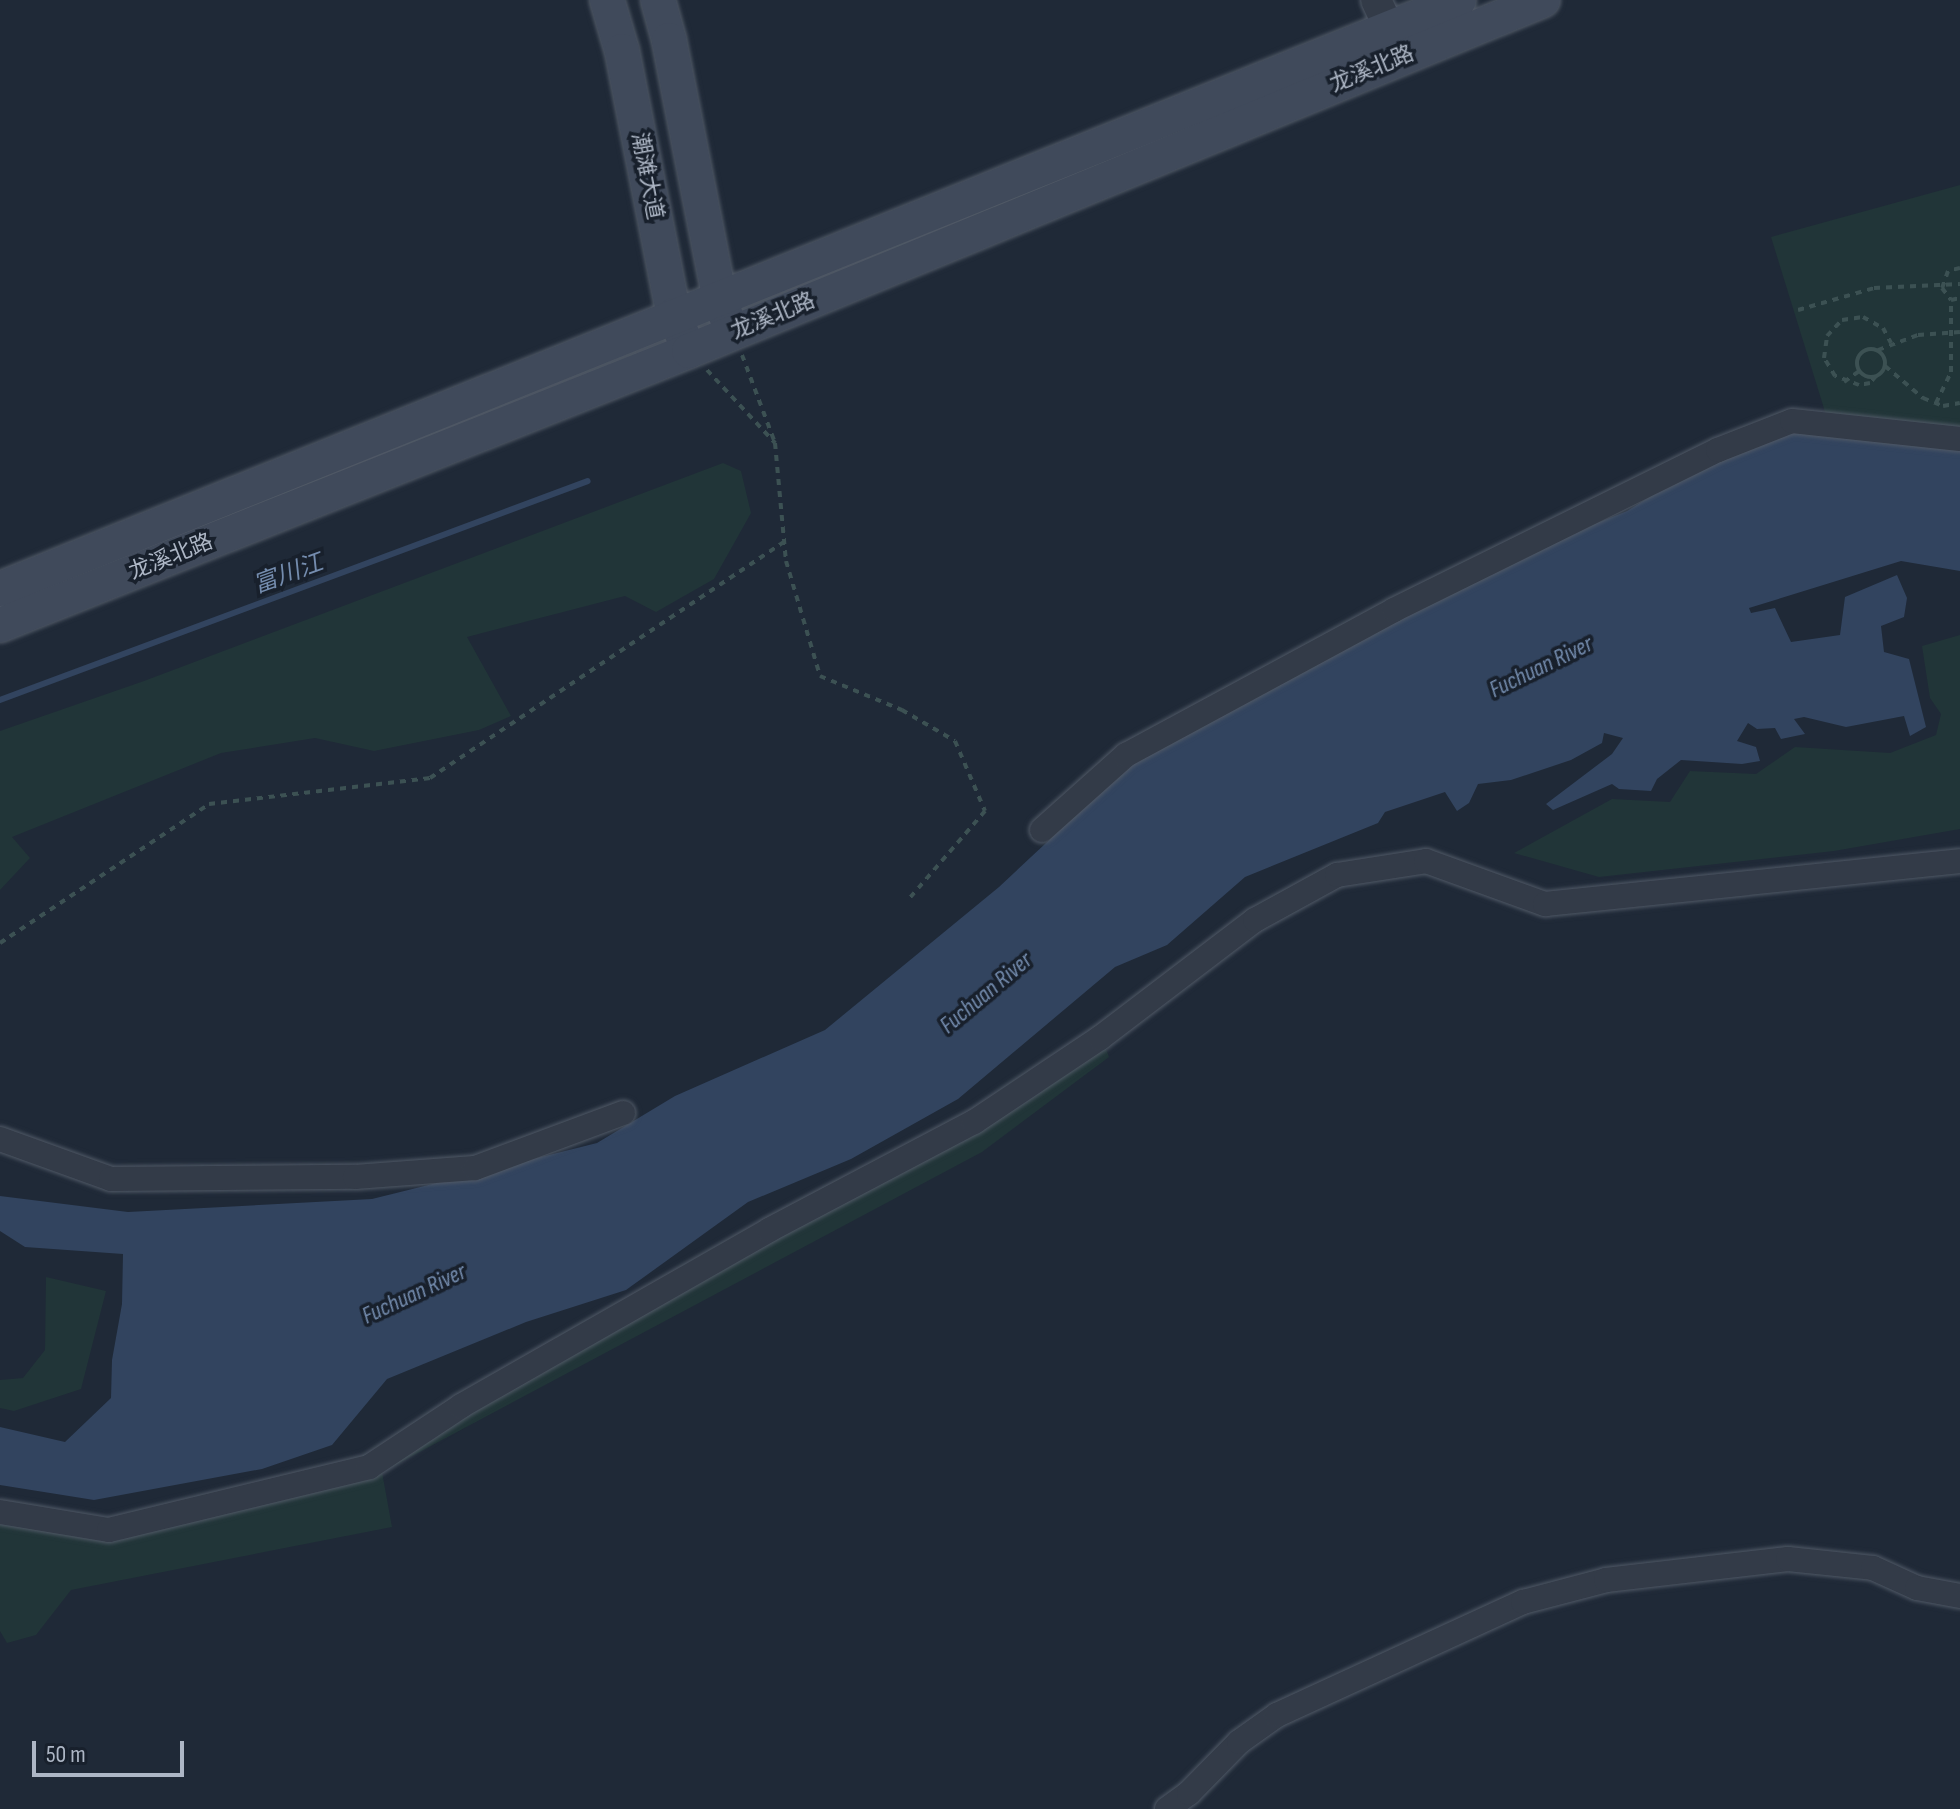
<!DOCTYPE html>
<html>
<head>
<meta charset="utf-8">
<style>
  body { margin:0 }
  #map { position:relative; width:1960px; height:1809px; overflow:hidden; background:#1f2937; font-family:"Sofia Sans Condensed","Noto Sans SC",sans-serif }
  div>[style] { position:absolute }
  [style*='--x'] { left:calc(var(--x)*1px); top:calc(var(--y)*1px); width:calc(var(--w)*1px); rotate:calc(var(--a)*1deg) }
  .green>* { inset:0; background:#213538 }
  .water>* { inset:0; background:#32445f }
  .stream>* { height:6px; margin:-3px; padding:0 3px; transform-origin:3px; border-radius:3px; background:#32445f }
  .path>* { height:4px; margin-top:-2px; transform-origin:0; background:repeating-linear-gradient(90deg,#3c5153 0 6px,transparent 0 12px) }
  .path>.ring { margin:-2px; padding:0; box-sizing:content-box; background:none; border:4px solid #3c5153; border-radius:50% }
  .roads { filter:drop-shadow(0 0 2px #505966) drop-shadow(0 0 2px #505966) }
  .minor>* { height:24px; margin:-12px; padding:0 12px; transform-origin:12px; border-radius:12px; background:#333b48 }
  .tertiary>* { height:30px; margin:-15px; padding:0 15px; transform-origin:15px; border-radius:15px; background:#333b48 }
  .secondary>* { height:34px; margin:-17px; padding:0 17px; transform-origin:17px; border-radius:17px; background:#404a5b }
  span { translate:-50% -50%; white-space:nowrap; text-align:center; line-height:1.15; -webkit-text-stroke:7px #18202c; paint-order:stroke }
  .street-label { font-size:22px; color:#adb6c5 }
  .water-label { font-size:24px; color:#748cae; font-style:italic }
  .scale { position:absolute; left:32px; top:1741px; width:152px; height:36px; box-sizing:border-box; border:4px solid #adb6c5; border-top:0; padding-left:10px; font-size:24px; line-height:28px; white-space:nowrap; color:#adb6c5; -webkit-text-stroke:6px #18202c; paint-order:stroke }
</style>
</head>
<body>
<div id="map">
  <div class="green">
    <div style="clip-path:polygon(1960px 185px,1960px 436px,1826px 415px,1771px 237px)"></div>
    <div style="clip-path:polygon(723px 463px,741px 471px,751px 513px,714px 579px,656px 612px,625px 596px,467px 637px,511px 716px,479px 730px,374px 751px,315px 738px,221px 753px,12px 837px,30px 858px,0 890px,0 731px,144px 681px)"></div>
    <div style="clip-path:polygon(1960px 635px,1960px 829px,1834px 851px,1599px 877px,1514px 853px,1612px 799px,1670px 802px,1690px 771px,1756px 774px,1795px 747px,1890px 753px,1936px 735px,1941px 714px,1930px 698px,1922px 646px)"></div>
    <div style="clip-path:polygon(1104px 1044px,1109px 1057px,982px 1152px,382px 1472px,392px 1527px,71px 1590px,36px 1635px,7px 1643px,0 1631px,0 1523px,108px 1540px,377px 1468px)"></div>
    <div style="clip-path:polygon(46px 1277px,106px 1291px,81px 1389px,14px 1411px,0 1408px,0 1380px,23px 1378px,45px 1350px)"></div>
  </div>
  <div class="water">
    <div style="clip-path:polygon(1787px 429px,1960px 443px,1960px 571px,1901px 561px,1749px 608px,1751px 613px,1775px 608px,1791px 642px,1840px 635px,1845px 597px,1897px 575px,1907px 598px,1904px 617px,1881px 626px,1884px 652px,1909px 659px,1926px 727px,1910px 736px,1904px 716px,1846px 727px,1804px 717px,1794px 719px,1805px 734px,1781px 739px,1775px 728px,1757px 729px,1748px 723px,1737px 741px,1756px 747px,1760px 761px,1742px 764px,1681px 760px,1657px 779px,1651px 791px,1619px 789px,1612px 784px,1553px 810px,1546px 804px,1612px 754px,1623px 738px,1604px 733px,1602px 743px,1571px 760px,1511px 780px,1478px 784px,1469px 803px,1457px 811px,1445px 792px,1385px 812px,1378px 823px,1245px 877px,1167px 945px,1115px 967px,958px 1099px,851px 1159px,748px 1202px,626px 1290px,526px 1322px,387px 1379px,332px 1445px,262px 1469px,94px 1500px,0 1485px,0 1427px,65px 1442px,111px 1398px,112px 1360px,122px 1304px,123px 1254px,25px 1247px,0 1231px,0 1196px,128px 1212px,372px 1199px,597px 1143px,675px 1096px,825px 1030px,999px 887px,1136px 759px,1512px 557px,1627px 511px,1680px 478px)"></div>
  </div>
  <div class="stream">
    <div style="--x:0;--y:700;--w:627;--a:-20.43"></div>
  </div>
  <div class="path">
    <div style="--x:1960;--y:268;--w:12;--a:166"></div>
    <div style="--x:1948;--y:271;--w:18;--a:109"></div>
    <div style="--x:1942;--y:288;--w:15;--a:53"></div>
    <div style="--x:1951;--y:300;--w:9;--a:-13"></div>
    <div style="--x:1798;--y:310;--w:79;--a:-16.1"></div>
    <div style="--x:1874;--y:288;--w:86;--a:-2.7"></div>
    <div class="ring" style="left:1857px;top:349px;width:24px;height:24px"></div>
    <div style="--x:1878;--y:350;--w:43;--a:-20.6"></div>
    <div style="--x:1918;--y:335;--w:42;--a:-4.1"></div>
    <div style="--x:742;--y:355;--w:91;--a:69.4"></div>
    <div style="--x:1885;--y:366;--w:50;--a:40.1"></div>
    <div style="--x:1923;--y:398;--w:22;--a:22"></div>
    <div style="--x:1943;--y:406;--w:17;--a:-10"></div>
    <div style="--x:707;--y:370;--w:100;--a:47"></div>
    <div style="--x:775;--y:443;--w:119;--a:84.7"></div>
    <div style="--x:786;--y:561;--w:120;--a:73.5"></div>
    <div style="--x:820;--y:676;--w:89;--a:22.5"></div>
    <div style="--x:902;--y:710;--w:61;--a:30.3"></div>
    <div style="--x:955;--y:741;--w:76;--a:66.8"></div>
    <div style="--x:985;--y:811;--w:118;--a:130.9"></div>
    <div style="--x:1876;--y:376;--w:9;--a:131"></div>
    <div style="--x:1870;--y:383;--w:11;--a:170"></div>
    <div style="--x:1859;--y:385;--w:26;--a:-159"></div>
    <div style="--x:1835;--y:376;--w:21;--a:-121"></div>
    <div style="--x:1824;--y:358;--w:22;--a:-82"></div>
    <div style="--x:1827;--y:336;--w:22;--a:-47"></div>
    <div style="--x:1842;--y:320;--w:21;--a:-8"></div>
    <div style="--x:1863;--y:317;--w:23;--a:29"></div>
    <div style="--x:1883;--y:328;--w:17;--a:62"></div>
    <div style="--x:1844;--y:382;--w:19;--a:-36"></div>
    <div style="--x:1936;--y:403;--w:34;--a:-64"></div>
    <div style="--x:1951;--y:372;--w:72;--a:-90"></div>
    <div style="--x:0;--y:943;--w:251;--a:-33.6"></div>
    <div style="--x:209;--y:804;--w:223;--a:-6.7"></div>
    <div style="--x:430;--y:778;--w:425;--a:-33.7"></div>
  </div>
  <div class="roads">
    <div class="minor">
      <div style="--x:1042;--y:830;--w:113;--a:-41.8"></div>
      <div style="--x:1126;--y:755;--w:305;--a:-28.4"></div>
      <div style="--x:1394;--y:610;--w:361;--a:-26.3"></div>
      <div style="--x:1718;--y:450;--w:79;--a:-21.4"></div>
      <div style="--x:1792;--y:421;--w:169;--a:6.1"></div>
      <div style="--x:0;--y:1139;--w:118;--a:19.8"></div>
      <div style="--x:111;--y:1179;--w:244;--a:-0.5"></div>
      <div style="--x:355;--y:1177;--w:120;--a:-4.3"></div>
      <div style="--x:475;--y:1168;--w:158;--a:-20.4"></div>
      <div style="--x:0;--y:1512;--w:110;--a:9.4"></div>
      <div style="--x:109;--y:1530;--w:268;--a:-13.6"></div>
      <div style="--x:369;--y:1467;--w:110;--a:-33.5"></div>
      <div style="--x:461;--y:1406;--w:355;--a:-29.7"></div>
      <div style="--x:769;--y:1230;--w:232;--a:-27.8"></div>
      <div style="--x:974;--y:1122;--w:151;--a:-33.7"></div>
      <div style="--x:1100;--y:1038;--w:195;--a:-37.3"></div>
      <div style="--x:1255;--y:920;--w:94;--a:-28.8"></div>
      <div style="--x:1337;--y:875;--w:90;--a:-8.9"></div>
      <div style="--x:1426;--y:861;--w:127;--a:19.9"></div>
      <div style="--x:1545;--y:904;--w:417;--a:-5.9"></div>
      <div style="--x:1167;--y:1809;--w:27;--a:-36"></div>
      <div style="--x:1189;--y:1793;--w:71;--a:-45.6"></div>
      <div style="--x:1239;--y:1742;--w:47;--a:-35.4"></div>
      <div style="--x:1277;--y:1715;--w:271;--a:-24.7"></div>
      <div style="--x:1523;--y:1602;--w:86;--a:-14.8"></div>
      <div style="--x:1606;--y:1580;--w:183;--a:-6.6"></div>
      <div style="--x:1788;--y:1559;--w:85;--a:6"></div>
      <div style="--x:1873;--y:1568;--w:48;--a:24.4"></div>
      <div style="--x:1917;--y:1588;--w:44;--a:10.5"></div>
    </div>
    <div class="tertiary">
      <div style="--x:1376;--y:0;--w:52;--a:64.9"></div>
    </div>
    <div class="secondary">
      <div style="--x:607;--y:0;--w:53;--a:73.6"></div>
      <div style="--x:622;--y:51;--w:269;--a:78.9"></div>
      <div style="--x:674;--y:315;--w:25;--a:67"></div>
      <div style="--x:658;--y:0;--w:41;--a:74.6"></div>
      <div style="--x:669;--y:40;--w:266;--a:78.9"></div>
      <div style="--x:720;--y:301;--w:22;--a:68"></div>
      <div style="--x:0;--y:589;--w:1573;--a:-21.98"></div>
      <div style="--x:0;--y:625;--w:741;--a:-21.69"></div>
      <div style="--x:689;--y:351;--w:923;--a:-22.34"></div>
    </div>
  </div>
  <div class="street-label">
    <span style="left:1372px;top:69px;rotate:-22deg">龙溪北路</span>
    <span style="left:647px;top:176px;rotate:79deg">潮滩大道</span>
    <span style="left:773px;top:316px;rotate:-22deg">龙溪北路</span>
    <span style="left:171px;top:557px;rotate:-22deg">龙溪北路</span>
  </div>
  <div class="water-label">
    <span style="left:288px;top:574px;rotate:-20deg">富川江</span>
    <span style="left:1541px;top:667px;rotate:-26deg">Fuchuan River</span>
    <span style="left:986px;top:993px;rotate:-40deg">Fuchuan River</span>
    <span style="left:414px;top:1294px;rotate:-25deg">Fuchuan River</span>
  </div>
  <div class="scale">50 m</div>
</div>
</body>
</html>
